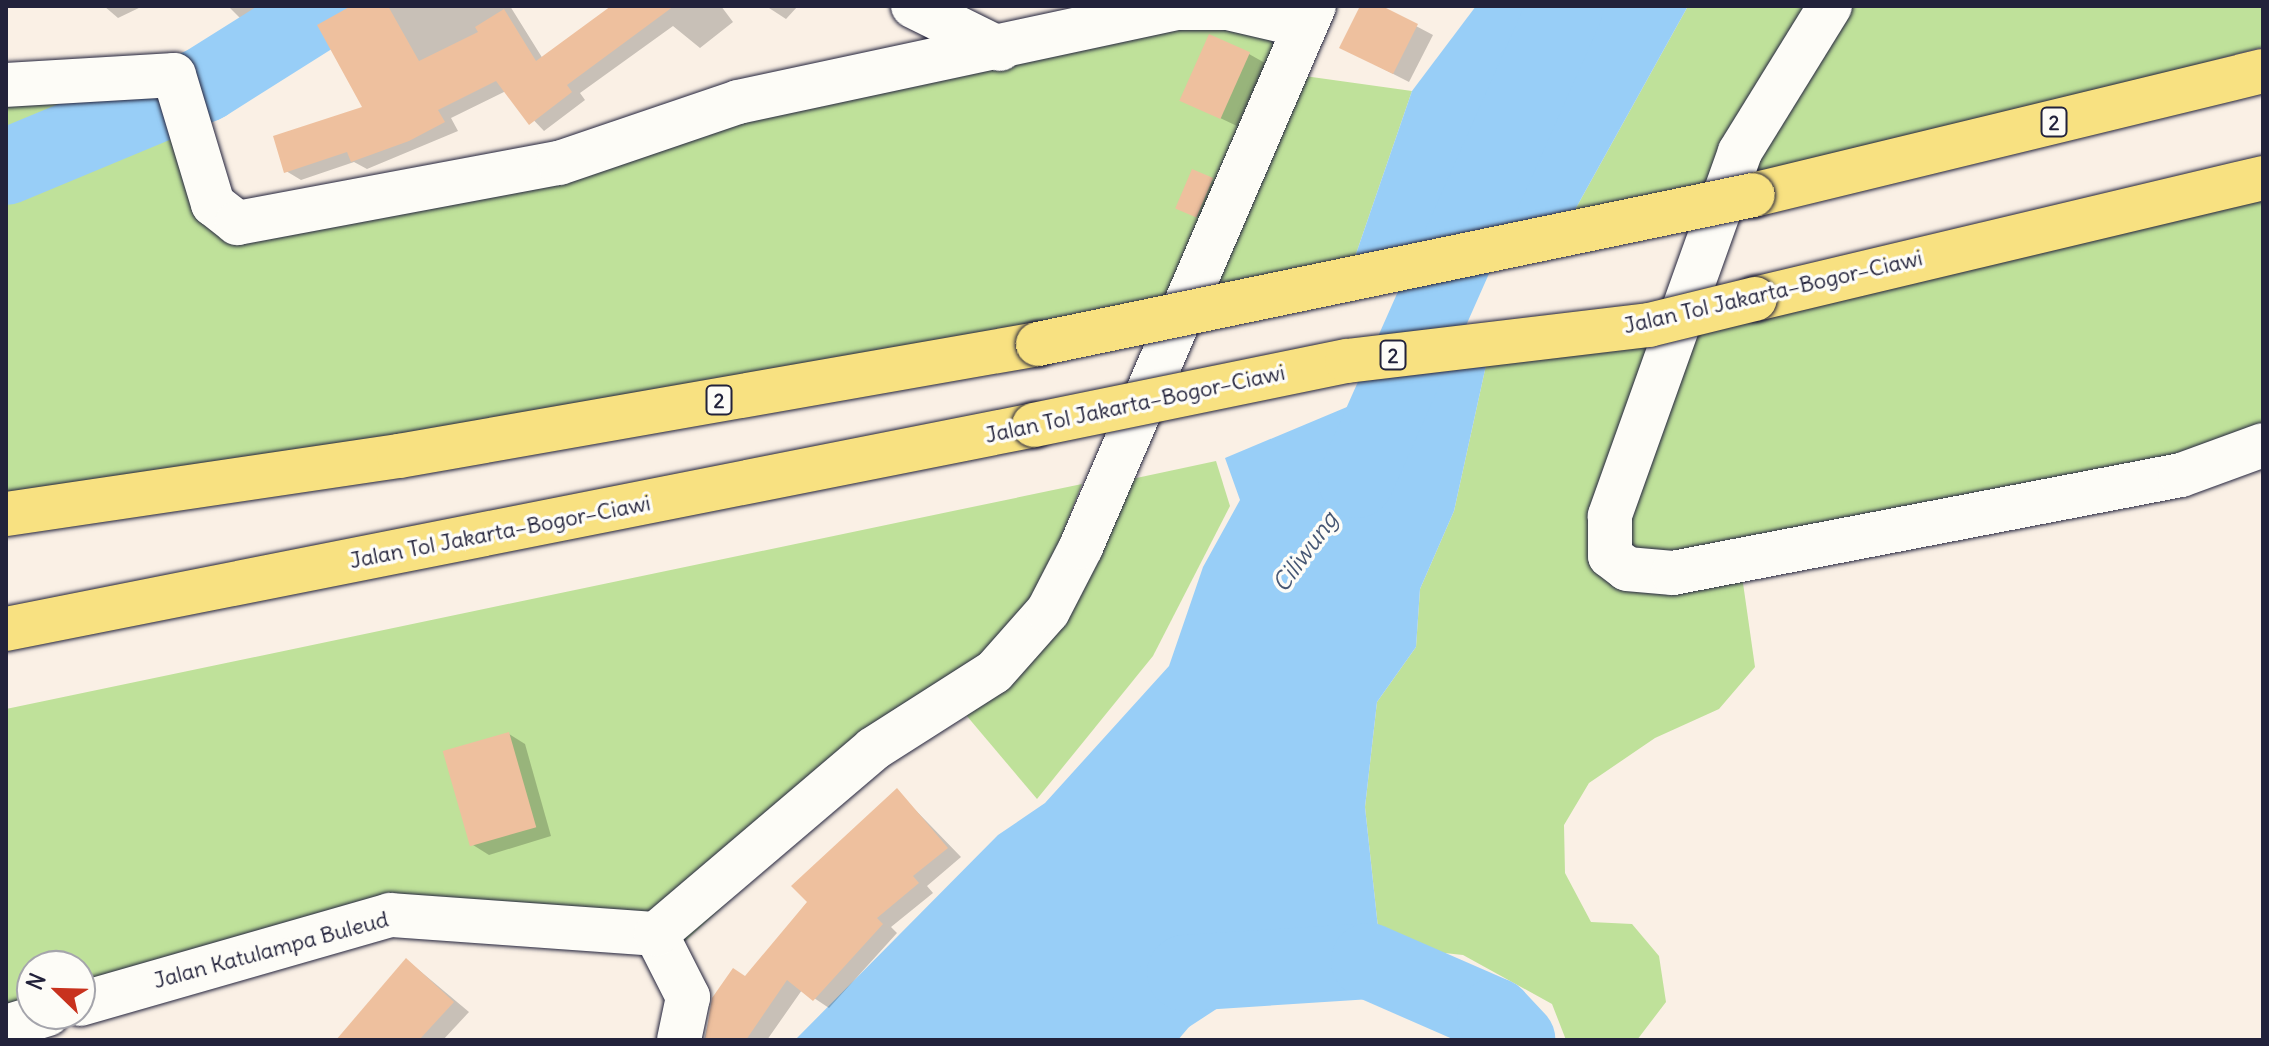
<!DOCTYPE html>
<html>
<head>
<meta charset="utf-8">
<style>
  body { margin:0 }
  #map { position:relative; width:2269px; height:1046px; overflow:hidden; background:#faf0e5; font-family:Delius,sans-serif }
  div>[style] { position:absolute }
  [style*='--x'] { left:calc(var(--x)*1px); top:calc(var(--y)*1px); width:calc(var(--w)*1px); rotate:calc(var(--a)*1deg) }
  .green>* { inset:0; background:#bfe19a }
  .water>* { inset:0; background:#98cef7 }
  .shadow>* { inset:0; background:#0003 }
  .river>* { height:76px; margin:-38px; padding:0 38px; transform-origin:38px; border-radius:38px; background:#98cef7 }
  .building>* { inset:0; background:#eec09e; transform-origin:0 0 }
  .roads { filter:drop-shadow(0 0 2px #22223b) drop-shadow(0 0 2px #22223b) }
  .minor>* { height:44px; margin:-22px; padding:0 22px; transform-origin:22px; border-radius:22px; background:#fdfcf7 }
  .motorway>* { height:44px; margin:-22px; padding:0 22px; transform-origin:22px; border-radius:22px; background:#f8e181 }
  .bridges { filter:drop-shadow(0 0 2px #22223b) drop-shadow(0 0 2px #22223b) }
  .motorway-bridge>* { height:44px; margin:-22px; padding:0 22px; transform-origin:22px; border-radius:22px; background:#f8e181 }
  span { translate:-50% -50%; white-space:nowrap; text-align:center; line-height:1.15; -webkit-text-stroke:7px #fdfcf7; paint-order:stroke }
  .shield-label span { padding:2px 6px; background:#fdfcf7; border:2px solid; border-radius:6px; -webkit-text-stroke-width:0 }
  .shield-label { font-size:20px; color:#22223b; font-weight:700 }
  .street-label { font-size:22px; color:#22223b }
  .water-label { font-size:24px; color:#455673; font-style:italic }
  .frame { position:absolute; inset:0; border:8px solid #22223b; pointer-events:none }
  .north { position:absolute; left:16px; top:950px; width:80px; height:80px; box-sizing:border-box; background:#fdfcf7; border:2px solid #a5a5ac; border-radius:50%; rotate:293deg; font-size:22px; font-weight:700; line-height:32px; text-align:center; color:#22223b }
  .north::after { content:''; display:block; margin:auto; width:28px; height:36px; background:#c8321e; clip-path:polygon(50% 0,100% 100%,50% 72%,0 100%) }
</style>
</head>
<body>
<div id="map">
  <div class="green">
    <div style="clip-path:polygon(1688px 6px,2263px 6px,2263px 47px,1561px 235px)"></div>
    <div style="clip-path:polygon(1301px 25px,1283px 73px,1412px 91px,1347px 280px,6px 514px,6px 194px,183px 110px,238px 222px,1083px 32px)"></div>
    <div style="clip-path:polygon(174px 75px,6px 151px,6px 86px)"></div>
    <div style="clip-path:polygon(2263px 175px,2263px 447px,1740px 562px,1755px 667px,1719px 709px,1655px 738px,1589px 783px,1564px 825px,1565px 873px,1591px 922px,1632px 924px,1659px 956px,1666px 1002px,1637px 1040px,1566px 1040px,1552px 1004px,1463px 955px,1397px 948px,1379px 937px,1365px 807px,1377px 702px,1416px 647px,1420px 589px,1454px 511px,1490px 347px)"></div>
    <div style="clip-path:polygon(1216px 461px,1230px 506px,1153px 656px,1037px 799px,966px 715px,1113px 483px)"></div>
    <div style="clip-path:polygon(evenodd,1082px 484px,1050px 566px,995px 657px,681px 945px,414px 914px,6px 1040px,6px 709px,1082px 484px,32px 966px,80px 966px,80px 1014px,32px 1014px,32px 966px)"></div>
  </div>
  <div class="water">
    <div style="clip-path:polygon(1476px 6px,1688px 6px,1561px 235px,1347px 280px,1412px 91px)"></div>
    <div style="clip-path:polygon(225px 51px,243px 53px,250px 76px,6px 194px,6px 150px)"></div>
    <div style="clip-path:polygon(1490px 347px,1454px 511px,1420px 589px,1416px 647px,1377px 702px,1365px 807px,1379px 937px,1354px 971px,1241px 993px,1169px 1040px,795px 1040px,998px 835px,1045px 803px,1169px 666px,1203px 567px,1240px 500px,1225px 458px)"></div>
  </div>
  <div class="shadow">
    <div style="clip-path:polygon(104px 6px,143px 6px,118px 18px)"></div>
    <div style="clip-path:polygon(228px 6px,281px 6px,243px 21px)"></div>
    <div style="clip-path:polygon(355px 6px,510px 6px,543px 59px,615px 6px,721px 6px,733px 22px,700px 48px,673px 26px,580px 93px,585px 100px,544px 131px,506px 91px,451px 118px,458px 131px,367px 169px,354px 162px,301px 180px,286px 171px,365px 108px)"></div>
    <div style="clip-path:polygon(766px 6px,798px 6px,786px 19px)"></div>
    <div style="clip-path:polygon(1363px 6px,1378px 6px,1433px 35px,1409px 82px,1358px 56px)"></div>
    <div style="clip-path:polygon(1249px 54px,1265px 63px,1237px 126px,1182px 100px)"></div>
    <div style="clip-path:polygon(1212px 180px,1219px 184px,1204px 220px,1185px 211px)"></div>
    <div style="clip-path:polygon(509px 734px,525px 744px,551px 836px,489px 855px,473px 845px)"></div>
    <div style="clip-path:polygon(897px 791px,961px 857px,927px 886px,933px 893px,891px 927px,897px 933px,829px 1008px,802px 990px,767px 1040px,704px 1040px,714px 999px,746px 978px)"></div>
    <div style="clip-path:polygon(407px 960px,469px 1012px,443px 1040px,339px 1040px)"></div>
  </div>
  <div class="river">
    <div style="--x:6;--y:167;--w:216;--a:-22.6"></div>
    <div style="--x:205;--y:84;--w:146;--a:-32.2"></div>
    <div style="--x:1356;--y:480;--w:518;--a:-66.1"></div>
    <div style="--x:1128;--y:1040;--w:88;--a:-49.6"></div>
    <div style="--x:1185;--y:973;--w:184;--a:-3.7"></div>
    <div style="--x:1369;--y:961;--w:137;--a:23.6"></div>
    <div style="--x:1495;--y:1016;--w:33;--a:47"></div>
  </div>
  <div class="building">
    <div style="clip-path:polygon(351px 6px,388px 6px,419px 61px,478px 32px,475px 27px,504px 9px,536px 61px,611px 6px,674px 6px,567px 85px,572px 92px,529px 125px,496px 81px,438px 110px,445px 122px,409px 141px,351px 162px,347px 152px,284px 173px,273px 136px,362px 107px,317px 25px)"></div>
    <div style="clip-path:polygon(1360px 6px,1382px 6px,1418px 24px,1393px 74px,1339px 48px)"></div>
    <div style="left:1209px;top:34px;width:45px;height:73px;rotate:24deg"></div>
    <div style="left:1192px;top:169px;width:23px;height:43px;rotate:23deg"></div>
    <div style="left:509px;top:732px;width:99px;height:69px;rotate:74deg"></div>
    <div style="clip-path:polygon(897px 788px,948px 848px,913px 876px,919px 883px,877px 918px,883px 924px,813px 1001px,787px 980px,746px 1040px,705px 1040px,712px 998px,733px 968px,745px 976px,807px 902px,791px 886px)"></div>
    <div style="clip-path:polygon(406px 958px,454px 1002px,419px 1040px,336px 1040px)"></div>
  </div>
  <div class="roads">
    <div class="minor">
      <div style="--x:913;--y:6;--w:97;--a:26.3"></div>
      <div style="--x:1830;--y:6;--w:172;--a:121.7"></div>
      <div style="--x:1740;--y:152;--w:387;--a:109.7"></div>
      <div style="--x:1610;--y:516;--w:40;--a:90"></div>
      <div style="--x:1610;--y:556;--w:21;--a:37"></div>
      <div style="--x:1627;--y:569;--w:46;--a:5"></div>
      <div style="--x:1673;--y:573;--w:517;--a:-10.92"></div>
      <div style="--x:2181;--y:475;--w:87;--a:-20.1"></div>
      <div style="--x:6;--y:85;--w:168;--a:-3.4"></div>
      <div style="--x:174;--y:75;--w:135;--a:73.2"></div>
      <div style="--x:213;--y:204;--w:31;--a:38"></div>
      <div style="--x:237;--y:223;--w:328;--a:-10.6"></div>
      <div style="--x:559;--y:163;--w:189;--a:-18.8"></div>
      <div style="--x:738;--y:102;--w:450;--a:-12.1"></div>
      <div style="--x:1178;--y:8;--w:50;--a:0"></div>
      <div style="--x:1228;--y:8;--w:75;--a:13.1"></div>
      <div style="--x:656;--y:934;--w:71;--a:63.1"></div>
      <div style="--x:688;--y:997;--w:44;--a:101.8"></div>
      <div style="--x:80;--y:1004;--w:323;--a:-16"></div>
      <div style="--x:390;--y:915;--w:267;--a:4.1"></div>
      <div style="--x:656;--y:934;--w:285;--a:-40.4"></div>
      <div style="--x:873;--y:749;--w:143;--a:-32.5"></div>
      <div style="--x:994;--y:672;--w:81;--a:-48.5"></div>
      <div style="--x:1048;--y:611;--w:72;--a:-62.7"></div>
      <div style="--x:1081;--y:547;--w:589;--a:-66.7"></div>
      <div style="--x:6;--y:1027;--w:44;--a:-17.2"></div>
    </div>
    <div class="motorway">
      <div style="--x:1753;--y:195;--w:525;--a:-13.67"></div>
      <div style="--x:1755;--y:299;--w:522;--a:-13.4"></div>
      <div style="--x:6;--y:514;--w:397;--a:-8.4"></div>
      <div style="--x:399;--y:456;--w:649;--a:-9.94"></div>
      <div style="--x:6;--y:629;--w:1048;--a:-11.22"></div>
    </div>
  </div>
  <div class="bridges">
    <div class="motorway-bridge">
      <div style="--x:1038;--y:344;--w:730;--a:-11.77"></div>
      <div style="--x:1034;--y:425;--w:319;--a:-11.6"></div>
      <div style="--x:1347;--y:361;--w:304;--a:-6.8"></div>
      <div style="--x:1649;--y:325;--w:109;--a:-13.8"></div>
    </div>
  </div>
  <div class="shield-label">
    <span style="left:2054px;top:122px">2</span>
    <span style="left:1393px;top:355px">2</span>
    <span style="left:719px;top:400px">2</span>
  </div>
  <div class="street-label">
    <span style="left:1773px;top:292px;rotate:-13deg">Jalan Tol Jakarta–Bogor–Ciawi</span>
    <span style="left:1135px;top:404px;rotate:-12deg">Jalan Tol Jakarta–Bogor–Ciawi</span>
    <span style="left:500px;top:532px;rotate:-11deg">Jalan Tol Jakarta–Bogor–Ciawi</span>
    <span style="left:271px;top:950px;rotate:-15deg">Jalan Katulampa Buleud</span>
  </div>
  <div class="water-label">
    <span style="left:1305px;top:552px;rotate:-54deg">Ciliwung</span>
  </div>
  <div class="frame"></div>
  <div class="north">N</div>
</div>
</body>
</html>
